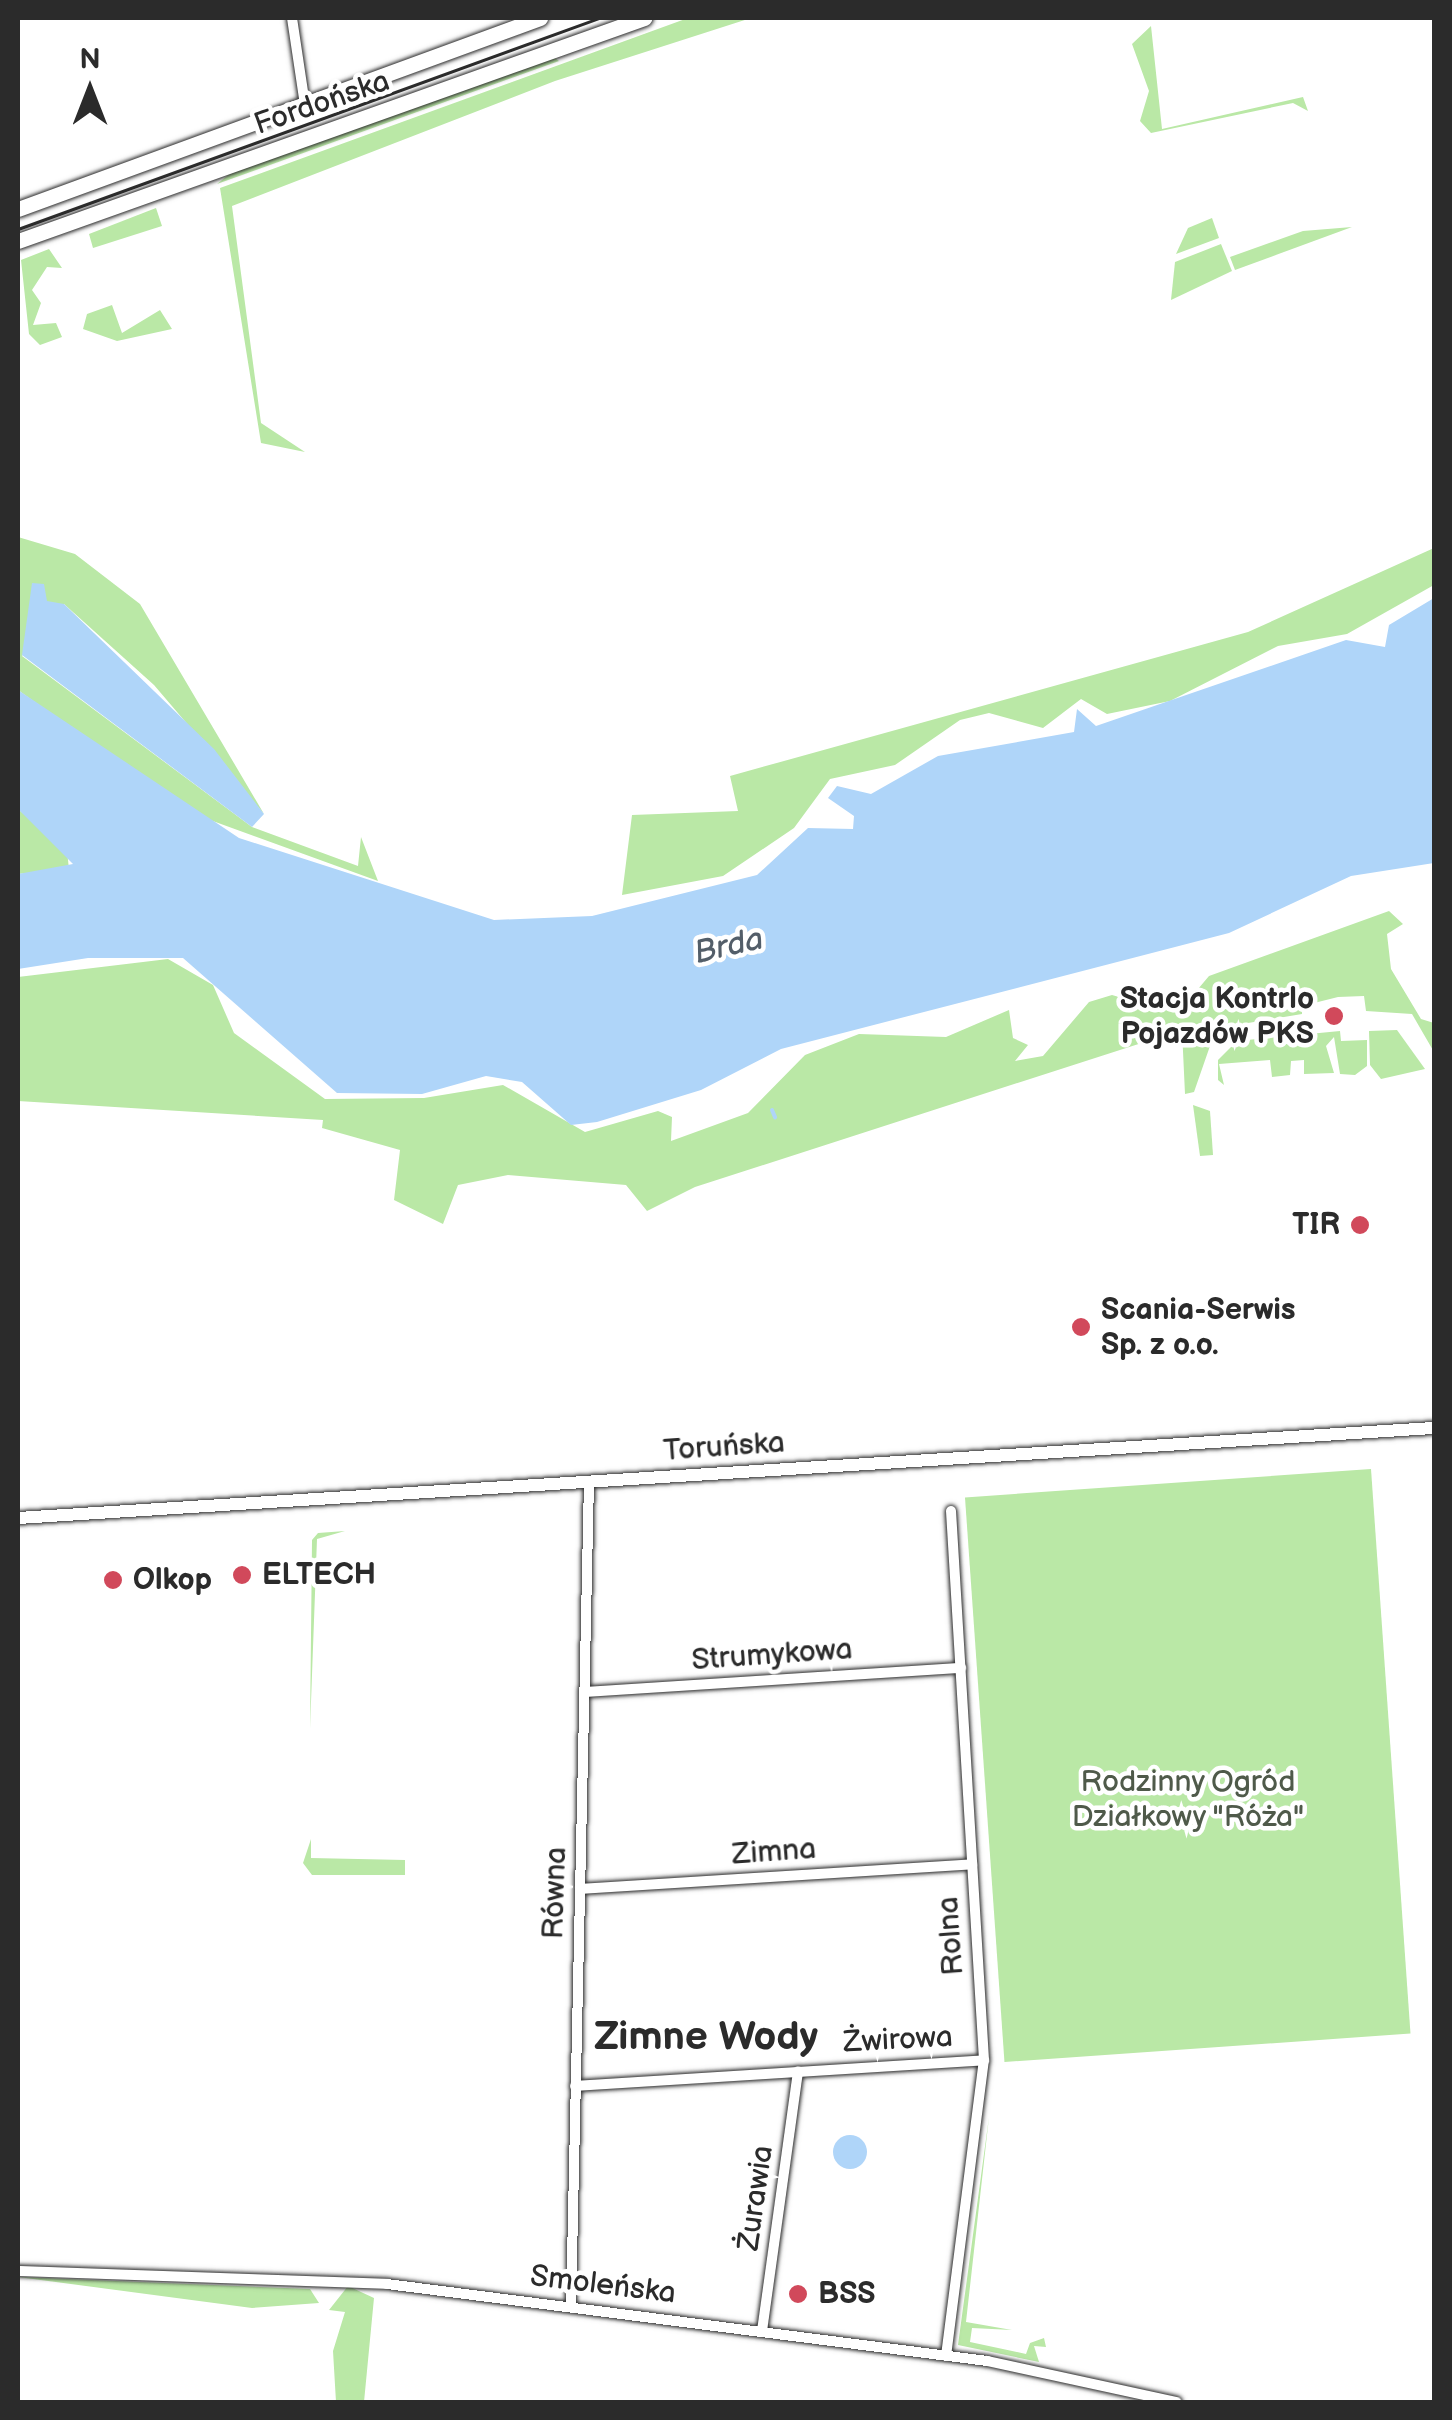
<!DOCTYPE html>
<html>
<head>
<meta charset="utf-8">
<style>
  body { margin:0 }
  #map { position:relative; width:1452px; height:2420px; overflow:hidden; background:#fff; font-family:"Balsamiq Sans",sans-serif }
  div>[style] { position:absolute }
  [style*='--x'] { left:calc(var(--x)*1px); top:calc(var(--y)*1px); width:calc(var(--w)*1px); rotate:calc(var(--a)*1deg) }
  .green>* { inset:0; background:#bae8a6; transform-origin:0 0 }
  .water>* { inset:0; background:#afd5f9 }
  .round { border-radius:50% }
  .stream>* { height:4px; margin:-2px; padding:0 2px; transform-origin:2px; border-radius:2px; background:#afd5f9 }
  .roads { filter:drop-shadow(0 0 2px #2b2b2b) drop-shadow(0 0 2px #2b2b2b) }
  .minor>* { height:10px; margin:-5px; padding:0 5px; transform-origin:5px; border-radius:5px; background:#fff }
  .tertiary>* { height:12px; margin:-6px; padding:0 6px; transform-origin:6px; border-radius:6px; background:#fff }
  .secondary>* { height:15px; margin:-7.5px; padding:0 7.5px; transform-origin:7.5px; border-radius:7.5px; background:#fff }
  .tram>* { height:2.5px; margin:-1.25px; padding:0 1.25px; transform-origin:1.25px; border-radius:1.25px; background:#2b2b2b }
  .dots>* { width:28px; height:28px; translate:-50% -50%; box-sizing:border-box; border:5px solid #fff; border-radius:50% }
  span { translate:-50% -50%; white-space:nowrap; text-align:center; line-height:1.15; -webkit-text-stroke:9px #fff; paint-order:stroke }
  .street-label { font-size:30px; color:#2b2b2b }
  .poi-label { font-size:30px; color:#2b2b2b; font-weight:700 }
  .right { translate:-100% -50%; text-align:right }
  .left { translate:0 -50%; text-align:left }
  .park-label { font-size:30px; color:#4f5a4a }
  .water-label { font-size:32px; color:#535e69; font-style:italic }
  .district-label { font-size:40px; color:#2b2b2b; font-weight:700 }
  .frame { position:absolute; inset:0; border:20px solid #2b2b2b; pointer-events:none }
  .north { position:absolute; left:40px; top:40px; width:100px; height:100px; -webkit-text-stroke:8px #fff; paint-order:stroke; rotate:0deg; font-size:28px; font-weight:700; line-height:40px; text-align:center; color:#2b2b2b }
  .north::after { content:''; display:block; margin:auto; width:35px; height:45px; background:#2b2b2b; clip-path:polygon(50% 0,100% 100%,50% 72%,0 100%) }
</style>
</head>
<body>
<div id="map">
  <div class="green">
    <div style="clip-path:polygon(688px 18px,751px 18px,555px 81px,232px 206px,261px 423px,305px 452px,261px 443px,220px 188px)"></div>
    <div style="clip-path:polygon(1151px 26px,1162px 129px,1303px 97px,1308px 111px,1293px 103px,1151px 133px,1140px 121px,1149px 91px,1132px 44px)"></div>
    <div style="clip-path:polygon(552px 56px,559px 61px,217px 184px,232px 172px)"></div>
    <div style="clip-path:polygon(156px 208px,162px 226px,93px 248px,89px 234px)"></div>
    <div style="clip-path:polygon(1212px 218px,1219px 238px,1176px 254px,1188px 228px)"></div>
    <div style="clip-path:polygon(1352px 227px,1235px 270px,1230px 257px,1303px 231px)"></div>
    <div style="clip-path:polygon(1221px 244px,1232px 271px,1171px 300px,1175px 262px)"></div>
    <div style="clip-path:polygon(49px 249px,62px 268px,47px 267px,32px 290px,41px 303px,33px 325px,56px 323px,62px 337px,40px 345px,29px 334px,21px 260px)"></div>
    <div style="clip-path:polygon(112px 305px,122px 333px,160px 310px,172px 329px,117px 341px,83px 329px,87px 314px)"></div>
    <div style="clip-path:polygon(18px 537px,75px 554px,140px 604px,264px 814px,154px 685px,64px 604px,22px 656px,252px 827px,358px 866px,361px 837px,378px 881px,188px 812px,18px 690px)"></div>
    <div style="clip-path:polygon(1434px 548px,1434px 585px,1347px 634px,1278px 646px,1170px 701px,1107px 714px,1081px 699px,1043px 728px,989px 713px,960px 720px,895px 765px,830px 779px,794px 828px,723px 876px,622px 895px,632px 815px,738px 811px,730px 776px,1248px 632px)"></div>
    <div style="clip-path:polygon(18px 809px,67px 851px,69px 869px,18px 874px)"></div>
    <div style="clip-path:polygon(1389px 911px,1403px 924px,1387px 934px,1391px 969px,1421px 1019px,1434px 1023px,1434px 1052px,1412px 1014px,1366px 1011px,1364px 996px,1338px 997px,1302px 1006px,1302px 1014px,1230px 1026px,1210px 1046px,1194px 1092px,1185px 1094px,1182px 1030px,695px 1187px,647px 1211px,626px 1185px,508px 1175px,458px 1185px,443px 1224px,394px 1200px,400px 1150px,322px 1128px,323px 1120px,18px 1101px,18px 977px,168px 959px,213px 985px,234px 1033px,325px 1099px,424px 1098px,503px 1085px,585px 1132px,658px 1111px,672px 1117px,671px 1141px,748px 1113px,805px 1055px,859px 1034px,946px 1037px,1009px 1010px,1013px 1038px,1028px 1045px,1015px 1061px,1043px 1056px,1089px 1002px,1112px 995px,1157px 1008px,1187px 1002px,1209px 976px)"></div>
    <div style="clip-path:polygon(1397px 1030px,1425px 1069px,1381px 1079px,1370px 1065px,1369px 1031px)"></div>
    <div style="clip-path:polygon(1340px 1031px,1341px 1041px,1367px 1040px,1367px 1066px,1355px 1075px,1340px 1074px,1334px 1037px,1326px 1046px,1334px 1073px,1304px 1074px,1304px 1060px,1291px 1061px,1290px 1075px,1272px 1077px,1270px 1060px,1219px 1064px,1224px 1085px,1218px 1080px,1218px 1060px,1237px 1041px)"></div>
    <div style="clip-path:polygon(1193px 1105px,1210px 1111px,1213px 1155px,1200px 1156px)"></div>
    <div style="left:1371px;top:1469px;width:566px;height:407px;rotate:86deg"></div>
    <div style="clip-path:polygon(345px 1531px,317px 1539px,310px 1729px,312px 1540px,318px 1533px)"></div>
    <div style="clip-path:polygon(311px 1839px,311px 1858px,405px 1860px,405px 1875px,312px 1875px,303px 1863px)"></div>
    <div style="clip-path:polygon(989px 2117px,966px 2322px,1012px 2330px,972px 2328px,970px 2342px,1026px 2354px,1030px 2343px,1044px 2338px,1046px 2347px,1034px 2346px,1039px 2362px,958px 2345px)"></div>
    <div style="clip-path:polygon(18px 2277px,310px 2289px,319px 2303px,252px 2308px)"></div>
    <div style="clip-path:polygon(348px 2286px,374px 2298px,364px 2402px,336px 2402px,333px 2351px,345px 2312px,329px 2310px)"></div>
  </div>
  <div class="water">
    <div style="clip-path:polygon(32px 583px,44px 584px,47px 601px,64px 604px,214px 749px,264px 814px,252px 827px,22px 655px)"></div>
    <div style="clip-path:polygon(1434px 598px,1434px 863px,1351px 876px,1229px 933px,781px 1049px,701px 1090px,597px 1122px,571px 1125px,522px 1082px,486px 1076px,422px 1094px,337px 1093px,183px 958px,88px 958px,18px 969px,18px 874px,73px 864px,18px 809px,18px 690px,239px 838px,494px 920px,592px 916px,757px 875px,808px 828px,853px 829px,854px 816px,828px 798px,837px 786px,871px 794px,938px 756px,1074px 732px,1077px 709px,1096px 726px,1346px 640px,1385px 647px,1389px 625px)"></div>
    <div class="round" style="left:833px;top:2135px;width:34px;height:34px"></div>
  </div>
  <div class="stream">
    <div style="--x:772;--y:1110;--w:8;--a:67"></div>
  </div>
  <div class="roads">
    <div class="minor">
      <div style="--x:292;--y:18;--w:88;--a:81.5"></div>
      <div style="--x:586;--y:1692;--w:376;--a:-3.7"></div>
      <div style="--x:580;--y:1889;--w:393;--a:-3.6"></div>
      <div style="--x:575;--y:2086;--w:410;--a:-3.6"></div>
      <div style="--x:18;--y:2271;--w:369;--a:2"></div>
      <div style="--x:387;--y:2284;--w:605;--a:7.31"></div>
      <div style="--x:987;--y:2361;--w:194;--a:12.2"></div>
      <div style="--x:571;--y:2306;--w:825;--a:-88.75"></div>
      <div style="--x:762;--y:2331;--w:262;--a:-82.1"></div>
      <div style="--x:946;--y:2356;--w:298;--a:-82.7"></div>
      <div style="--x:984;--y:2060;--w:550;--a:-93.44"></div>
    </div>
    <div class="tertiary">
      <div style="--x:18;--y:1518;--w:1419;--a:-3.64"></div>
    </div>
    <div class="secondary">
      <div style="--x:18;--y:209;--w:556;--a:-20.1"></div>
      <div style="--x:18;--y:241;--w:665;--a:-19.61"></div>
    </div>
  </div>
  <div class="tram">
    <div style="--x:18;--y:229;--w:618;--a:-19.96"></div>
  </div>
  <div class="dots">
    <div style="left:1334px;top:1016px;background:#d1495b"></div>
    <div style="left:1360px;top:1225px;background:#d1495b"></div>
    <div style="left:1081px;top:1327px;background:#d1495b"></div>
    <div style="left:242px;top:1575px;background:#d1495b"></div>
    <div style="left:113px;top:1580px;background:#d1495b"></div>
    <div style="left:798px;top:2294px;background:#d1495b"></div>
  </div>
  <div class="street-label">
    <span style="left:322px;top:103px;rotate:-19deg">Fordońska</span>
    <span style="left:724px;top:1447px;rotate:-4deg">Toruńska</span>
    <span style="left:772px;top:1655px;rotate:-4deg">Strumykowa</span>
    <span style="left:774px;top:1852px;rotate:-4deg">Zimna</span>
    <span style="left:555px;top:1893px;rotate:-88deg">Równa</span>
    <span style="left:951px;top:1936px;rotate:-94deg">Rolna</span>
    <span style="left:898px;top:2040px;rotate:-3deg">Żwirowa</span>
    <span style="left:756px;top:2198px;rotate:-82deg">Żurawia</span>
    <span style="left:603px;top:2285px;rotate:7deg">Smoleńska</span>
  </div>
  <div class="poi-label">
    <span class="right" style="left:1314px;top:1016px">Stacja Kontrlo<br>Pojazdów PKS</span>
    <span class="right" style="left:1340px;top:1225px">TIR</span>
    <span class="left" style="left:1101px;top:1327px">Scania-Serwis<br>Sp. z o.o.</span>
    <span class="left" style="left:262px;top:1575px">ELTECH</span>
    <span class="left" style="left:133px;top:1580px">Olkop</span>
    <span class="left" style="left:818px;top:2294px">BSS</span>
  </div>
  <div class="park-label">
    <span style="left:1188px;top:1799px">Rodzinny Ogród<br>Działkowy "Róża"</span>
  </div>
  <div class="water-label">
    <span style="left:729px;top:947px;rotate:-13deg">Brda</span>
  </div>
  <div class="district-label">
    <span style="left:706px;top:2037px">Zimne Wody</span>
  </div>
  <div class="frame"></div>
  <div class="north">N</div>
</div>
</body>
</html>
